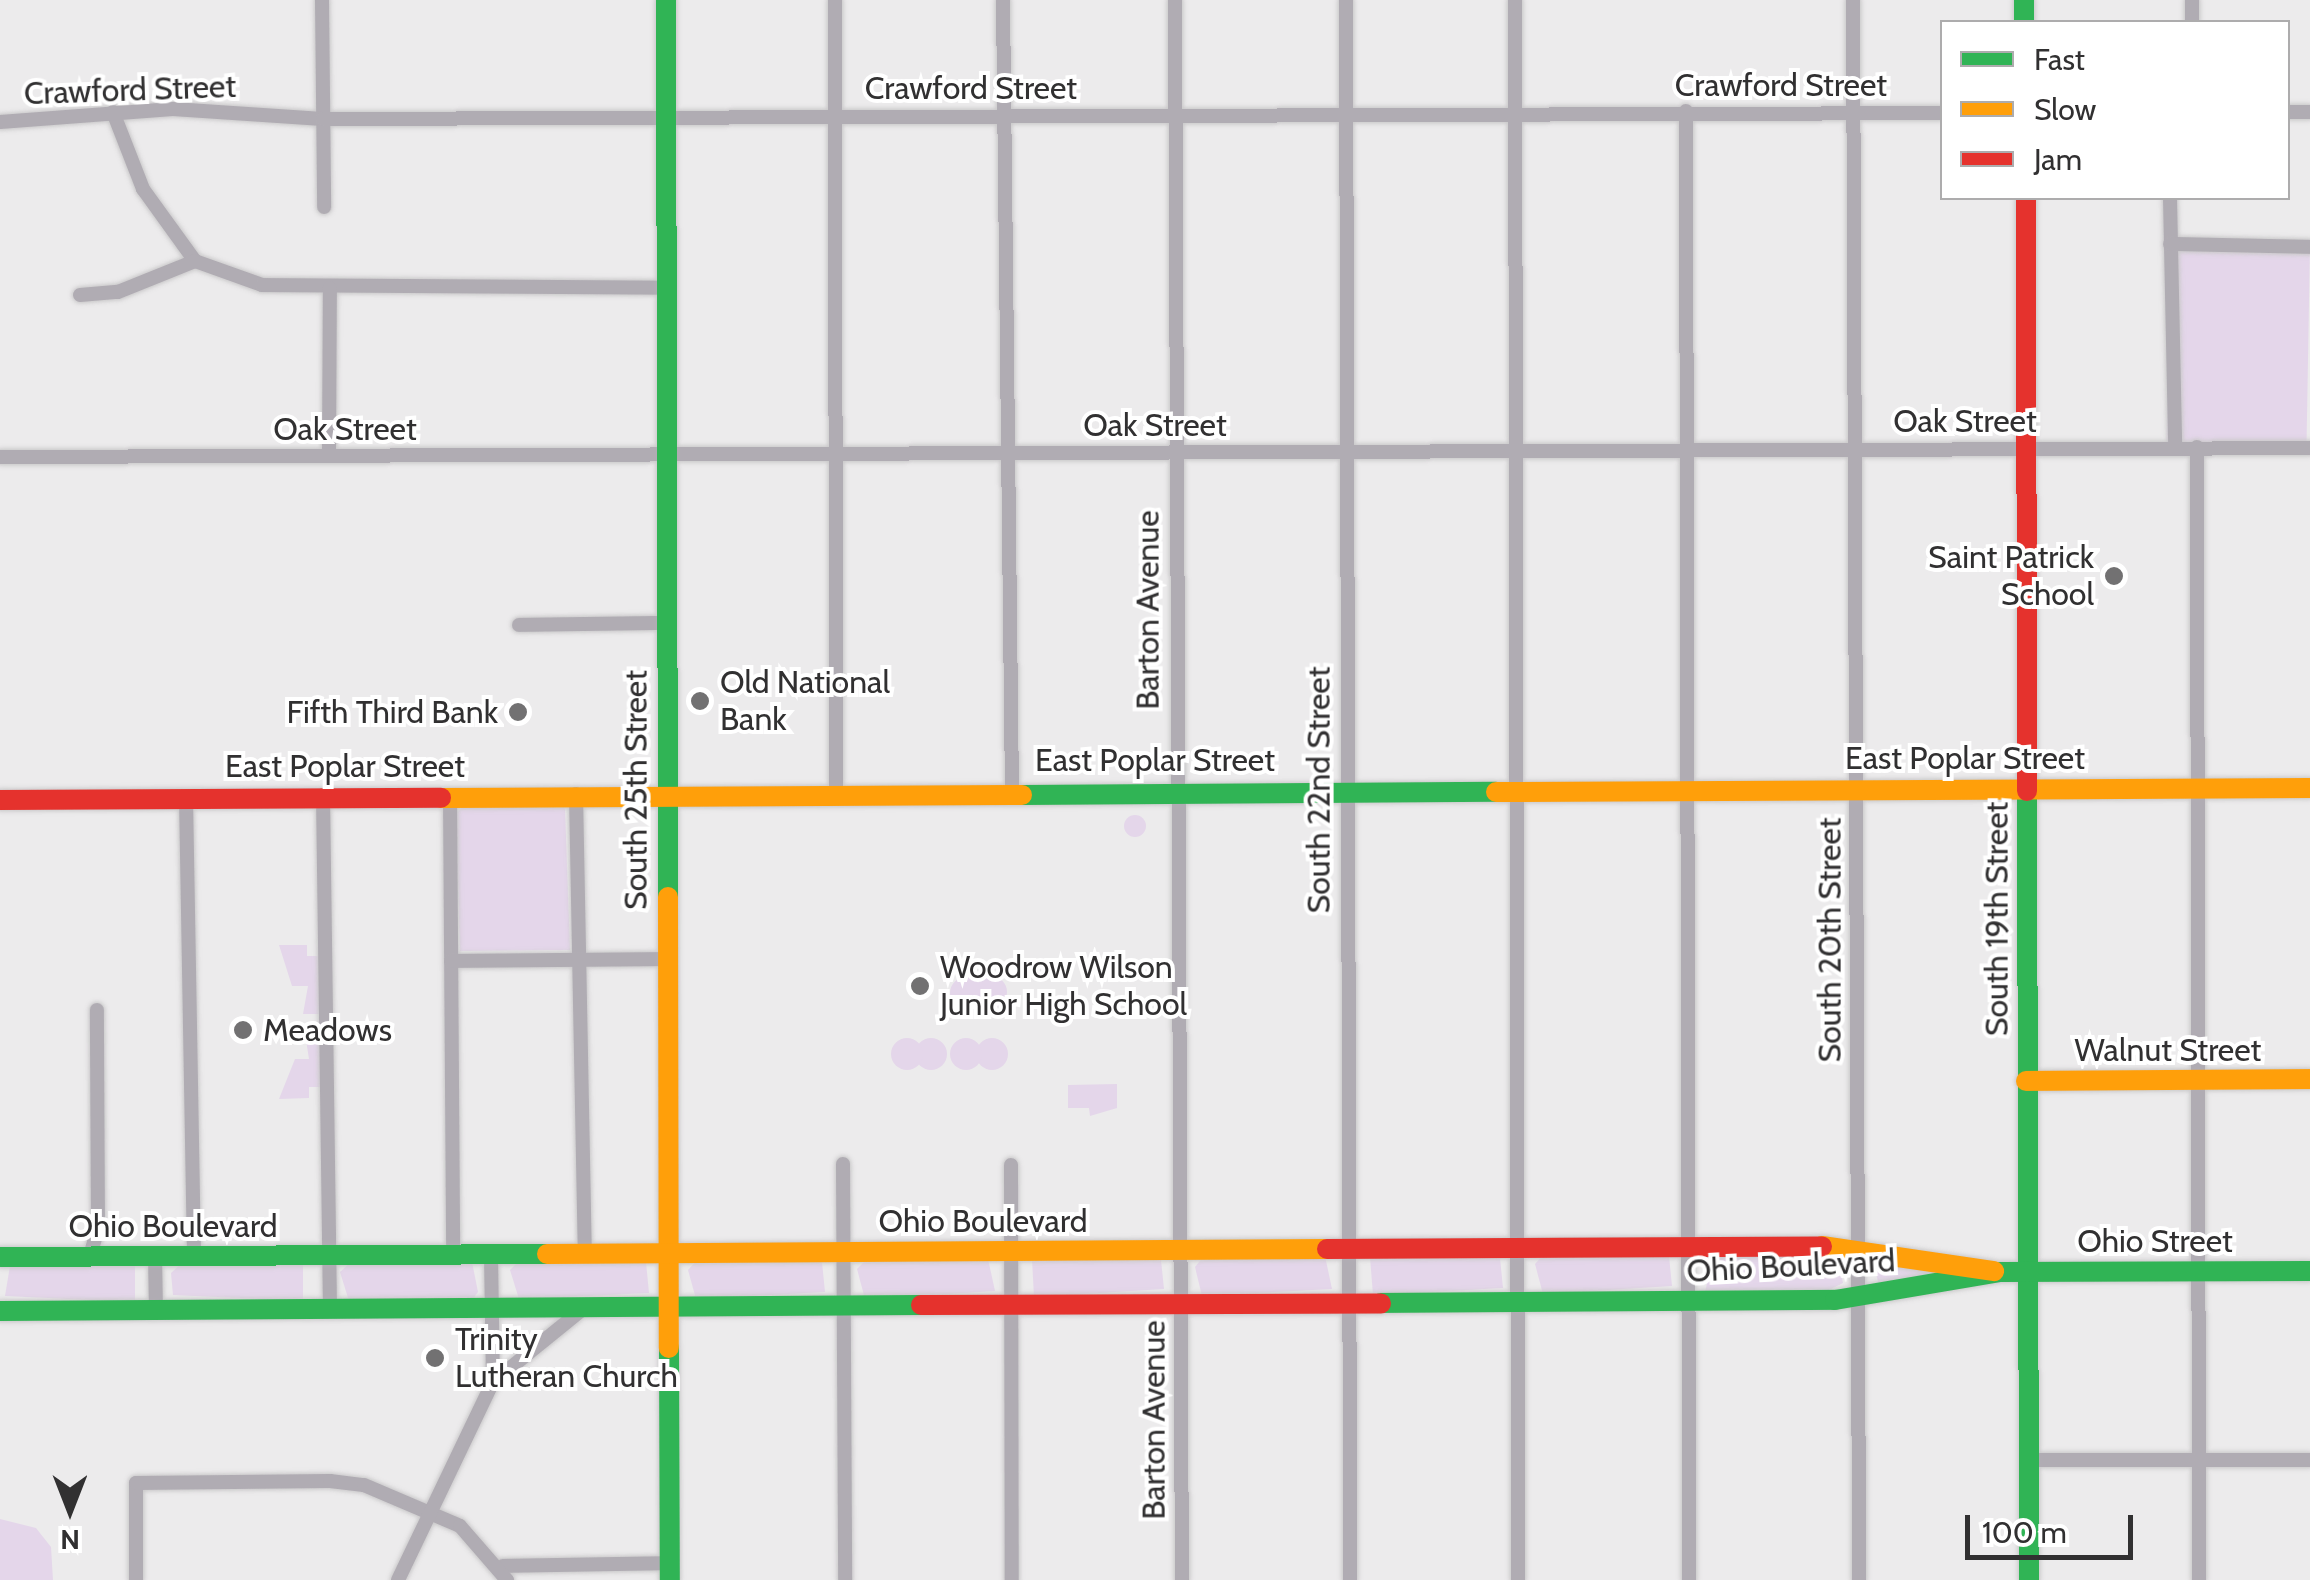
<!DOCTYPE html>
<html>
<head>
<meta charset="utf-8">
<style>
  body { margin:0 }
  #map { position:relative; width:2310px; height:1580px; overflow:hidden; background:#ecebec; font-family:Cabin,sans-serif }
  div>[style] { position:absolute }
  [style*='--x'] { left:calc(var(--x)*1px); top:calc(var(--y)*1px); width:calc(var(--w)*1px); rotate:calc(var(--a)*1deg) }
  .green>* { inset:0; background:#e4d6ea; transform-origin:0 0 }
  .round { border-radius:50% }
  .roads { filter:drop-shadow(0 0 2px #cac9ca) drop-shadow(0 0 2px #cac9ca) }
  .street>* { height:14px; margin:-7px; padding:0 7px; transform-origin:7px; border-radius:7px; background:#b0acb3 }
  .fast>* { height:20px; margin:-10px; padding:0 10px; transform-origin:10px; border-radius:10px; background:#30b455 }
  .slow>* { height:20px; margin:-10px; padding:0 10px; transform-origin:10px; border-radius:10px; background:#ff9f0a }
  .jam>* { height:20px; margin:-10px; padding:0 10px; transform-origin:10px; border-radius:10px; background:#e5322d }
  .dots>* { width:28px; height:28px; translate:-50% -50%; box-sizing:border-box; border:5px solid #fff; border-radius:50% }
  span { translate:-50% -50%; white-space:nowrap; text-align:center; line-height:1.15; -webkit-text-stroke:8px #fff; paint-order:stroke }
  .street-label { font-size:32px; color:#313031 }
  .poi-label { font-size:32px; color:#313031 }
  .right { translate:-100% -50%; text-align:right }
  .left { translate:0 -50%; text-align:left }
  .legend { position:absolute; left:1940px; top:20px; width:350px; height:180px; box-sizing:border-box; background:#fff; border:2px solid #adacad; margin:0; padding:12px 18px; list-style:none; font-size:30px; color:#313031 }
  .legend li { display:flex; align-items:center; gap:20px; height:50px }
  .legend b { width:50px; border:2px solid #adacad }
  .north { position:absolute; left:20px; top:1460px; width:100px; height:100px; -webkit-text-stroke:8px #fff; paint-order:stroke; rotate:180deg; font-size:28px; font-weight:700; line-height:40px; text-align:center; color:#313031 }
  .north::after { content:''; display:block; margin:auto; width:35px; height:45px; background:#313031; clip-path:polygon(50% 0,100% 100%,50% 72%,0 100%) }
  .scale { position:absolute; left:1965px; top:1515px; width:168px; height:45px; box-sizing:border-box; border:5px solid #313031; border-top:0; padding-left:12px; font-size:30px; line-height:35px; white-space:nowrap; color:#313031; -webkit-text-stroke:8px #fff; paint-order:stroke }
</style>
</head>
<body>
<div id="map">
  <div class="green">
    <div style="left:2170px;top:244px;width:140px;height:203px;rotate:1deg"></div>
    <div style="clip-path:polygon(464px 806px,565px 808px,570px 950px,460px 951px,456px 813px)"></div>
    <div class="round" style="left:1124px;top:815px;width:22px;height:22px"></div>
    <div style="clip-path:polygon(279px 945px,307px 945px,307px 956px,319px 956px,320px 1014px,303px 1014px,308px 986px,292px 986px)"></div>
    <div class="round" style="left:975px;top:976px;width:32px;height:32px"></div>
    <div class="round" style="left:950px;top:977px;width:32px;height:32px"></div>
    <div style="clip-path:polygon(304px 1027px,321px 1027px,321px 1087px,309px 1087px,309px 1098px,279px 1099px,295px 1059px,309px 1059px)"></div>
    <div class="round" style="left:915px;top:1038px;width:32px;height:32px"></div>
    <div class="round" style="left:891px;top:1038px;width:32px;height:32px"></div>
    <div class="round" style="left:976px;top:1038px;width:32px;height:32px"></div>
    <div class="round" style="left:950px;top:1038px;width:32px;height:32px"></div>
    <div style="clip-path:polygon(1117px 1084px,1117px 1108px,1090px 1116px,1089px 1108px,1068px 1108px,1068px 1085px)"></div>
    <div style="clip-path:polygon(1713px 1253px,1837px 1253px,1843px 1283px,1825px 1292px,1705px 1293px)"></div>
    <div style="clip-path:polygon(1544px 1254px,1669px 1256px,1672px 1286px,1543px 1294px,1535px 1264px)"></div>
    <div style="clip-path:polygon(1204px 1256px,1325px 1256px,1332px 1289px,1202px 1296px,1195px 1267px)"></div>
    <div style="clip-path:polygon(1370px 1257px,1500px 1258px,1503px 1288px,1373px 1295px)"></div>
    <div style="clip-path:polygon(867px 1259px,988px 1259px,995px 1291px,865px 1299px,857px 1269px)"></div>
    <div style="clip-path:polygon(1032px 1259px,1161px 1260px,1164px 1289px,1034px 1297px)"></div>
    <div style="clip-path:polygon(520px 1260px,646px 1262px,649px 1293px,519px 1299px,510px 1270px)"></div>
    <div style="clip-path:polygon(697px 1260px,822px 1262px,825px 1292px,696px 1299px,688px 1270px)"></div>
    <div style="clip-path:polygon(1885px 1260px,1936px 1270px,1937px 1273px,1879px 1285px,1874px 1267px)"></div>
    <div style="clip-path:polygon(303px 1262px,303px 1301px,173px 1295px,171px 1273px,182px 1263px)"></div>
    <div style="clip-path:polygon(351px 1262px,472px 1262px,478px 1292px,472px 1300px,349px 1301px,340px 1272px)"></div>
    <div style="clip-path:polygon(135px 1264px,135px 1302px,5px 1296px,10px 1266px)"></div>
    <div style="clip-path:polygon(0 1519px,36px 1528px,51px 1547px,53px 1580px,0 1580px)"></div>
  </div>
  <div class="roads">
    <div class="street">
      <div style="--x:322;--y:0;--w:207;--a:89.4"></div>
      <div style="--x:835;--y:0;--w:792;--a:89.93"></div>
      <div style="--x:1003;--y:0;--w:791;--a:89.35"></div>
      <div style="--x:1175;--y:0;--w:1580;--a:89.75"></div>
      <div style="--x:1346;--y:0;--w:1580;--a:89.85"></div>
      <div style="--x:1515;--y:0;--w:1580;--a:89.89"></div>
      <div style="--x:1853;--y:0;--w:1580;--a:89.78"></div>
      <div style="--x:2192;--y:0;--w:22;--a:90"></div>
      <div style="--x:1686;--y:111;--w:1469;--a:89.88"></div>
      <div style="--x:113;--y:112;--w:83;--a:68.7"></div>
      <div style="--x:143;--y:189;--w:89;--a:54.2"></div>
      <div style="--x:2288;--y:112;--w:22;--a:0"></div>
      <div style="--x:0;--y:122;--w:173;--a:-4.3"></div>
      <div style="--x:173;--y:109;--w:150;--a:3.8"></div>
      <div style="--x:323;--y:119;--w:1619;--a:-0.21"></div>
      <div style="--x:2170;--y:198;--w:249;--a:88.8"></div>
      <div style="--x:2170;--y:244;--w:140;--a:1.2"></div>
      <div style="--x:80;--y:295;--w:38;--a:-5"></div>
      <div style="--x:118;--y:292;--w:83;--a:-21.9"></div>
      <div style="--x:195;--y:261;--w:71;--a:19.7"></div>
      <div style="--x:262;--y:285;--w:404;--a:0.4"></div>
      <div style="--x:2197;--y:447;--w:1133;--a:89.9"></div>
      <div style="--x:329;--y:456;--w:168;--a:-89.7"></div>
      <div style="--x:0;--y:457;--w:2310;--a:-0.22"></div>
      <div style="--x:519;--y:625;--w:148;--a:-0.8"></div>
      <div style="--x:576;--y:794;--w:460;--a:88.9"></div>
      <div style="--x:323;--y:795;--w:515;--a:89.22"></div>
      <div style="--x:450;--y:796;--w:459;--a:89.6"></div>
      <div style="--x:186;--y:797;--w:458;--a:89"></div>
      <div style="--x:451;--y:961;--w:215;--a:-0.5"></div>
      <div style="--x:843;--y:1164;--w:416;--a:89.7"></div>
      <div style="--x:1011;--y:1165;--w:415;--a:89.9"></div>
      <div style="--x:155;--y:1255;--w:55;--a:89"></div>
      <div style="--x:491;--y:1255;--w:127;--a:89.1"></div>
      <div style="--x:90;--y:1256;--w:29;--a:-74"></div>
      <div style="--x:98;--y:1228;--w:218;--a:-90.3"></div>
      <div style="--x:2029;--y:1460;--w:281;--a:0"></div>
      <div style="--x:503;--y:1566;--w:167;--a:-1"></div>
      <div style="--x:136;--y:1580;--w:97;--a:-90"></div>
      <div style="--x:136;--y:1483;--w:194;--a:-0.6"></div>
      <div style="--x:330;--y:1481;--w:34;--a:7"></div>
      <div style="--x:364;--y:1485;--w:104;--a:23.1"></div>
      <div style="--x:460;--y:1526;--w:72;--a:49"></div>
      <div style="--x:398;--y:1580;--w:220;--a:-64.4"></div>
      <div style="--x:493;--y:1382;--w:117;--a:-39.1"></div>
    </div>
    <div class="fast">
      <div style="--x:666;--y:0;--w:897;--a:89.87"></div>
      <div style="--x:2024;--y:0;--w:22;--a:90"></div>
      <div style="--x:2027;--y:791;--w:789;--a:89.85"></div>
      <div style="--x:1022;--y:795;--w:474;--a:-0.4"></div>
      <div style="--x:0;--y:1257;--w:547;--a:-0.31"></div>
      <div style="--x:1381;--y:1303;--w:454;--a:-0.4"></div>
      <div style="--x:1835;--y:1300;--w:168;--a:-9.6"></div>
      <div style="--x:2001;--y:1272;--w:309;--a:-0.2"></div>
      <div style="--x:0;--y:1311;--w:921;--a:-0.37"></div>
      <div style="--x:669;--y:1348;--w:232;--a:89.8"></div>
    </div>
    <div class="slow">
      <div style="--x:1496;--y:792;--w:814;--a:-0.28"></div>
      <div style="--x:441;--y:798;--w:581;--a:-0.3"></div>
      <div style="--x:668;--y:897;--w:451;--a:89.9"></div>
      <div style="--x:2026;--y:1081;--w:284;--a:-0.4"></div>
      <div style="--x:1822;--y:1246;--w:174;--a:8.3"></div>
      <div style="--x:547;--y:1254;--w:780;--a:-0.37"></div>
    </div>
    <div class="jam">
      <div style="--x:2026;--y:198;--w:593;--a:89.9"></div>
      <div style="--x:0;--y:800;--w:441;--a:-0.3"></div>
      <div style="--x:1327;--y:1249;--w:495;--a:-0.3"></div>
      <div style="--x:921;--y:1305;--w:460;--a:-0.2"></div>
    </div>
  </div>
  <div class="dots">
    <div style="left:2114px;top:576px;background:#727172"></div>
    <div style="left:700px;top:701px;background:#727172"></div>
    <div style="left:518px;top:712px;background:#727172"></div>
    <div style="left:920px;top:986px;background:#727172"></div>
    <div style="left:243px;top:1030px;background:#727172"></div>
    <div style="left:435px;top:1358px;background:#727172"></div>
  </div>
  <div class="street-label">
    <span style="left:1781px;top:85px">Crawford Street</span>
    <span style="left:971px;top:88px">Crawford Street</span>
    <span style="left:130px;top:90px;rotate:-2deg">Crawford Street</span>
    <span style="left:1965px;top:421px">Oak Street</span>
    <span style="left:1155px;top:425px">Oak Street</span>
    <span style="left:345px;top:429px">Oak Street</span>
    <span style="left:1148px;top:610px;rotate:-90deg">Barton Avenue</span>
    <span style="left:1965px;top:758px">East Poplar Street</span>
    <span style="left:1155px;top:760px">East Poplar Street</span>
    <span style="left:345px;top:766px">East Poplar Street</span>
    <span style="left:636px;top:790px;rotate:-90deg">South 25th Street</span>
    <span style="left:1319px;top:790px;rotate:-90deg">South 22nd Street</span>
    <span style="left:1997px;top:919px;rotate:-90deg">South 19th Street</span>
    <span style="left:1830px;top:940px;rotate:-90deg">South 20th Street</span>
    <span style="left:2168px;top:1050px">Walnut Street</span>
    <span style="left:983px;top:1221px">Ohio Boulevard</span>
    <span style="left:173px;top:1226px">Ohio Boulevard</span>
    <span style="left:2155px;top:1241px">Ohio Street</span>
    <span style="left:1791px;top:1266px;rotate:-3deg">Ohio Boulevard</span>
    <span style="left:1154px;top:1420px;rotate:-90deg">Barton Avenue</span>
  </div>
  <div class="poi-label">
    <span class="right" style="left:2094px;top:576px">Saint Patrick<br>School</span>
    <span class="left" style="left:720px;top:701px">Old National<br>Bank</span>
    <span class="right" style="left:498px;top:712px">Fifth Third Bank</span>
    <span class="left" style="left:940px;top:986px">Woodrow Wilson<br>Junior High School</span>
    <span class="left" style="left:263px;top:1030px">Meadows</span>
    <span class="left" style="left:455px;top:1358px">Trinity<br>Lutheran Church</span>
  </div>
  <ul class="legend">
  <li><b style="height:12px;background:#30b455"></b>Fast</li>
  <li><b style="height:12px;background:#ff9f0a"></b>Slow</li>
  <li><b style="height:12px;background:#e5322d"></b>Jam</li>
  </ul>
  <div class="north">N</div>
  <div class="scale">100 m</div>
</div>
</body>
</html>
